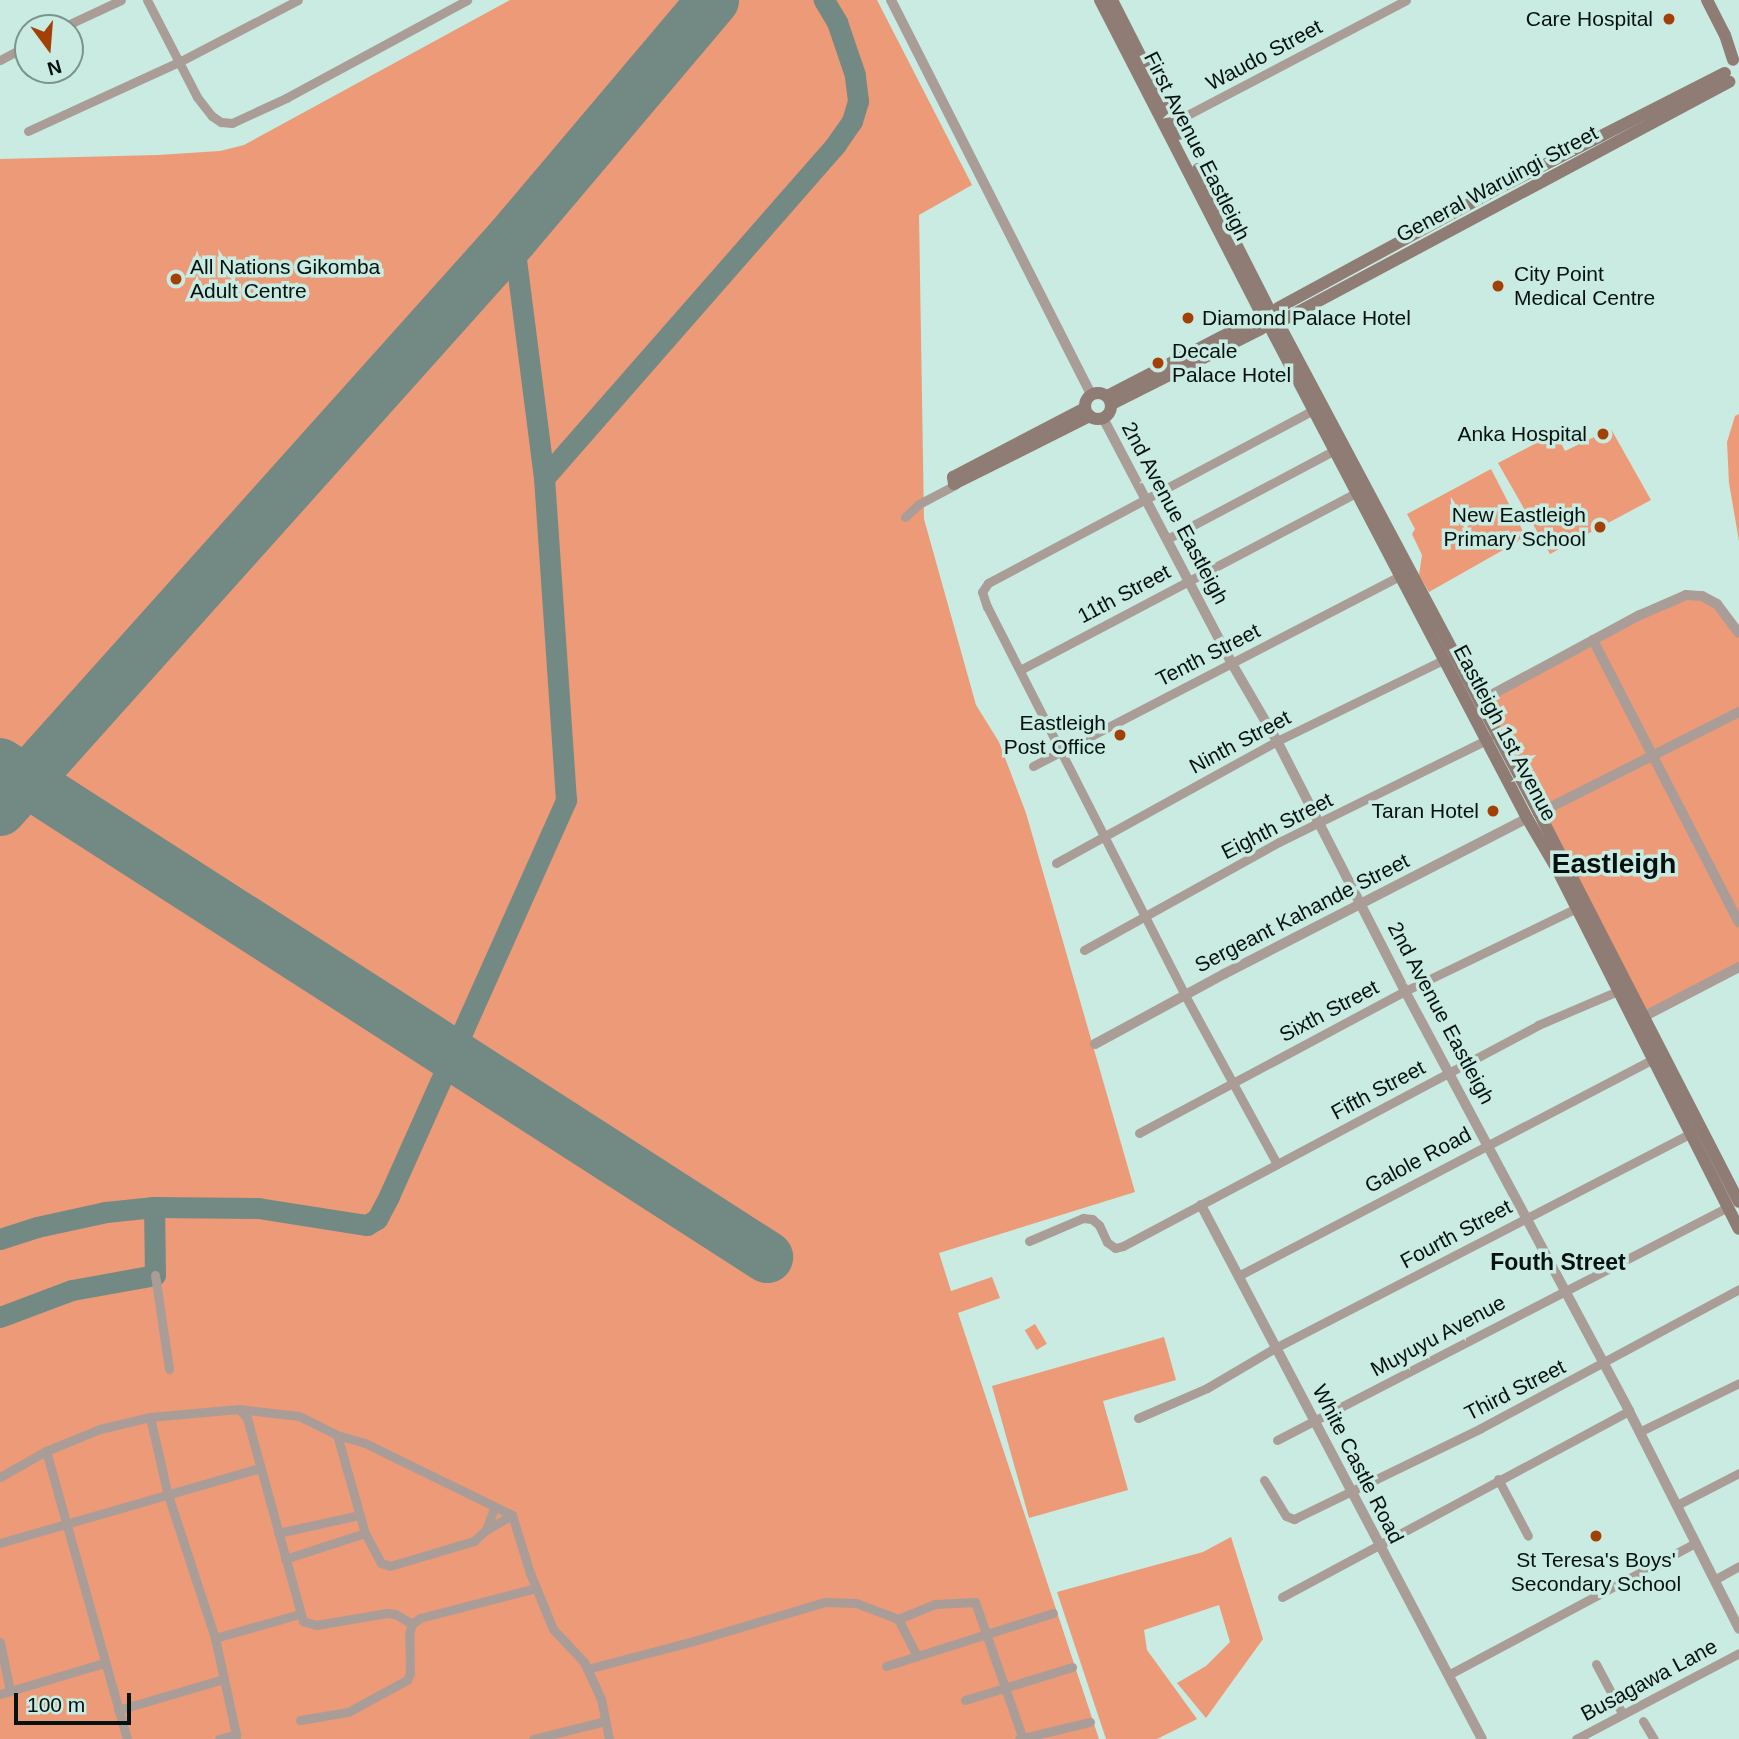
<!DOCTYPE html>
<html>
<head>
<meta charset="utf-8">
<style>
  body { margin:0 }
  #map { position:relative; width:1739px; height:1739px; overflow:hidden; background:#c9ebe1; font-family:Arial,sans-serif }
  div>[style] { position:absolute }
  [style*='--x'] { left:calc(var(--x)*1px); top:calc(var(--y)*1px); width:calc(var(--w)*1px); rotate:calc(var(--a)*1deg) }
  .green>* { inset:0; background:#ec9a78; transform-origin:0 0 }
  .taxiway>* { height:21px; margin:-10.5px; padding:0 10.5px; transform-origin:10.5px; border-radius:10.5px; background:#728a83 }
  .runway>* { height:52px; margin:-26px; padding:0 26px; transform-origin:26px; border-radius:26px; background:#728a83 }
  .minor>* { height:9px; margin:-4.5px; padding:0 4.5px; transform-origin:4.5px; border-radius:4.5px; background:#aa9d98 }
  .tertiary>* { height:10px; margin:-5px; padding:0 5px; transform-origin:5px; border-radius:5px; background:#aa9d98 }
  .secondary>* { height:12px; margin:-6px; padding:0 6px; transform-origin:6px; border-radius:6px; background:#8f7c75 }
  .secondary>.ring { margin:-6px; padding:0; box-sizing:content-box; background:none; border:12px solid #8f7c75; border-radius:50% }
  .dots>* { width:19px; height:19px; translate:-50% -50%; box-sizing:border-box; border:4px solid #c9ebe1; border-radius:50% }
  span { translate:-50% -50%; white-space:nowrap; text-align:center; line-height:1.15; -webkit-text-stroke:7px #c9ebe1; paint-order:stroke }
  .poi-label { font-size:21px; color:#06120f }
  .right { translate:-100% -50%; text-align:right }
  .left { translate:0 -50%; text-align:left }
  .street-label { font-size:21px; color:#06120f }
  .neighbourhood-label { font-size:23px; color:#06120f; font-weight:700 }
  .district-label { font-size:28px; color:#06120f; font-weight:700 }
  .north { position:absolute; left:14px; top:14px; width:70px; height:70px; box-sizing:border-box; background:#c9ebe1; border:2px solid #7b948d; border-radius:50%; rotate:164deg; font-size:19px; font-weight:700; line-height:28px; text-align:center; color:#06120f }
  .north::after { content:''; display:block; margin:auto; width:24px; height:32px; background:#a34006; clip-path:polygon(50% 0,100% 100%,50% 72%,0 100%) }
  .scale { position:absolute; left:14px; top:1693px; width:117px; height:32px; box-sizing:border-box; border:4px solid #06120f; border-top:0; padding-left:9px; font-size:21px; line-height:24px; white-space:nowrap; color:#06120f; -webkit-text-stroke:5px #c9ebe1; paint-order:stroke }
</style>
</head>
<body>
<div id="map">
  <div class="green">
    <div style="clip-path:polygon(510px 0,877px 0,972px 185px,919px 215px,924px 519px,976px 705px,999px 742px,1026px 813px,1135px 1192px,939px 1253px,951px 1291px,992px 1277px,1000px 1298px,958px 1313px,1099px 1739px,0 1739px,0 159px,158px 155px,220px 151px,244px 145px)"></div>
    <div style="clip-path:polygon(1739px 414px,1739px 541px,1729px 483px,1727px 442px,1735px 416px)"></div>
    <div style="clip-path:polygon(1611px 429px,1651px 500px,1550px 554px,1498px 463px,1556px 433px,1565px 451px)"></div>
    <div style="clip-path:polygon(1491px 469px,1526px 537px,1429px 592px,1419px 575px,1422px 555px,1412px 534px,1415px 529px,1407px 514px)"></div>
    <div style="clip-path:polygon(1702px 596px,1739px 633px,1739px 967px,1645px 1016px,1480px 701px,1655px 607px)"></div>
    <div style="left:1035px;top:1324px;width:23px;height:12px;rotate:59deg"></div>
    <div style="clip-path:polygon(1164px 1337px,1176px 1380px,1103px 1401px,1128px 1490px,1029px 1518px,992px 1386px)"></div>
    <div style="clip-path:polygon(1231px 1537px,1263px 1639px,1206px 1718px,1177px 1683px,1206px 1666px,1230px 1642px,1219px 1605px,1144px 1630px,1147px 1650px,1197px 1719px,1157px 1739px,1106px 1739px,1057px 1592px,1203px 1552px)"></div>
  </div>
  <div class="taxiway">
    <div style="--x:544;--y:478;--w:444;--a:-48.8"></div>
    <div style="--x:836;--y:144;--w:28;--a:-55"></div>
    <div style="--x:852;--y:121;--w:21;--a:-73"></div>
    <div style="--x:858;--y:101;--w:26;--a:-97"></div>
    <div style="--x:855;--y:75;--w:56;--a:-108.8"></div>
    <div style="--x:837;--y:22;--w:26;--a:-121"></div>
    <div style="--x:0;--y:1239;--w:39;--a:-18"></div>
    <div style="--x:37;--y:1227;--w:71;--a:-12.3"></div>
    <div style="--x:106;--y:1212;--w:48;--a:-5.9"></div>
    <div style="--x:154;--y:1207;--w:104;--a:0.6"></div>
    <div style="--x:258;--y:1208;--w:110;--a:8.9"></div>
    <div style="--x:367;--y:1225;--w:12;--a:-31"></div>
    <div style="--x:377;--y:1219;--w:26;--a:-62"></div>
    <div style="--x:389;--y:1196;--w:434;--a:-65.9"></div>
    <div style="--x:566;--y:800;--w:323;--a:-93.9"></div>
    <div style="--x:544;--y:478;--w:243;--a:-97.3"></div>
    <div style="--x:0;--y:1317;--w:77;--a:-20.6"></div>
    <div style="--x:72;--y:1290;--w:84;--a:-10.2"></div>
    <div style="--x:155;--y:1275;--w:68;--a:-90.8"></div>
  </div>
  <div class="runway">
    <div style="--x:0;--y:764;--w:912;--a:32.73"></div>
    <div style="--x:0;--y:810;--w:769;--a:-48.16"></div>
    <div style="--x:513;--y:237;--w:310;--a:-49.8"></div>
  </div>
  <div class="minor">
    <div style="--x:147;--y:0;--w:109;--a:62.7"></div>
    <div style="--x:197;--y:97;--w:24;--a:52"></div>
    <div style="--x:212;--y:116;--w:11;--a:34"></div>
    <div style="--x:221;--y:122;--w:11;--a:5"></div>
    <div style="--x:232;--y:123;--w:60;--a:-24.8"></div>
    <div style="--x:286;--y:98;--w:206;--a:-28.4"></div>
    <div style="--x:61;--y:28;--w:66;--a:-25"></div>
    <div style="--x:0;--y:60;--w:32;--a:-28"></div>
    <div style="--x:1174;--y:122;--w:262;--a:-27.7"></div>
    <div style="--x:28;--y:131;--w:166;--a:-24.6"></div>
    <div style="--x:179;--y:62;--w:134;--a:-27.5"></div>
    <div style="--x:905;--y:517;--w:19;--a:-43"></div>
    <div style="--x:919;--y:504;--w:41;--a:-27.8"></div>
    <div style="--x:1167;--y:539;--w:190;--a:-27.9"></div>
    <div style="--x:1020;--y:670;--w:381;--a:-27.8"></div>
    <div style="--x:1033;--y:766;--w:413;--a:-27.4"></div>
    <div style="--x:1056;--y:863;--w:252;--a:-28.9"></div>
    <div style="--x:1277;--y:741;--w:187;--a:-26"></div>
    <div style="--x:1084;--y:950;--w:223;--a:-29"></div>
    <div style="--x:1279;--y:842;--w:233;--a:-26.2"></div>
    <div style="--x:1139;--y:1133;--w:302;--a:-28.1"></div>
    <div style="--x:1405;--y:991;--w:191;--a:-25.8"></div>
    <div style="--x:1277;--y:1164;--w:192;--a:-118.6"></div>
    <div style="--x:1185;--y:995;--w:436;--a:-117"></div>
    <div style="--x:987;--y:607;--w:16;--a:-108"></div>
    <div style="--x:982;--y:592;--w:11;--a:-56"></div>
    <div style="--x:988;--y:583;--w:369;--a:-28"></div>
    <div style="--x:1029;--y:1241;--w:59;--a:-23.1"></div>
    <div style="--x:1083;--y:1218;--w:9;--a:6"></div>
    <div style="--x:1092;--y:1219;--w:9;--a:41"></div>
    <div style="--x:1099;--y:1225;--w:19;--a:65"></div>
    <div style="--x:1107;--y:1242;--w:10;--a:37"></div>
    <div style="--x:1115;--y:1248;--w:8;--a:-14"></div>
    <div style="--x:1123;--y:1246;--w:470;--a:-28"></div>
    <div style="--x:1538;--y:1025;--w:89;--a:-23.1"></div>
    <div style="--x:155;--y:1275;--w:95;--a:81.5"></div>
    <div style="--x:1238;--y:1276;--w:468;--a:-27.6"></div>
    <div style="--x:239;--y:1409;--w:12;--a:48"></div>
    <div style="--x:247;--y:1418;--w:211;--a:74.6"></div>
    <div style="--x:303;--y:1621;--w:14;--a:17"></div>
    <div style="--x:316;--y:1625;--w:72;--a:-9.6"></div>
    <div style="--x:387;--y:1613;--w:8;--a:7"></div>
    <div style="--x:395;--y:1614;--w:20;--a:30"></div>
    <div style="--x:150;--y:1417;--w:77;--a:77.2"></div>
    <div style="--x:167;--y:1492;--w:154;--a:71.8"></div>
    <div style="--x:215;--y:1638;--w:98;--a:77.7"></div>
    <div style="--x:1138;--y:1418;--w:75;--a:-23.5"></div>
    <div style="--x:1207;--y:1388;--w:79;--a:-30.5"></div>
    <div style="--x:1275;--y:1348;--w:468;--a:-27.3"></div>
    <div style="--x:1639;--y:1432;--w:111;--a:-26.1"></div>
    <div style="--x:337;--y:1435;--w:102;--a:74.1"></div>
    <div style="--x:365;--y:1533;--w:34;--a:62"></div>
    <div style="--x:381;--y:1563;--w:9;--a:18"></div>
    <div style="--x:390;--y:1566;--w:88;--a:-16.6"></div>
    <div style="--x:474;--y:1541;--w:16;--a:-43"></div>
    <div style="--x:486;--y:1530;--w:23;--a:-70"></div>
    <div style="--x:1277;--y:1440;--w:508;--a:-27.32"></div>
    <div style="--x:46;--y:1451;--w:299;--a:74.3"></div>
    <div style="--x:0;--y:1477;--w:53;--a:-29.5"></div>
    <div style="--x:46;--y:1451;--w:58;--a:-22.2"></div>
    <div style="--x:100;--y:1429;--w:51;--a:-13.5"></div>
    <div style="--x:150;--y:1417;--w:89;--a:-5.1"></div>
    <div style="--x:239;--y:1409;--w:60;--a:6.7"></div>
    <div style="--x:299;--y:1416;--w:42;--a:26.6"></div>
    <div style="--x:337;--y:1435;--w:29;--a:16"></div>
    <div style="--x:365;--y:1443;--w:164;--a:26.1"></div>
    <div style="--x:512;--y:1515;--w:61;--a:72.8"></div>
    <div style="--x:530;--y:1573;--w:61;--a:67.7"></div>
    <div style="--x:553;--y:1629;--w:45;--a:46.8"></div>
    <div style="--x:584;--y:1662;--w:41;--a:65.3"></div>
    <div style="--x:601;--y:1699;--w:41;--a:78.7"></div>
    <div style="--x:1498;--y:1479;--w:64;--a:62.2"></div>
    <div style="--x:1264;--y:1480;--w:42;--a:58.6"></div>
    <div style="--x:1286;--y:1516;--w:9;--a:21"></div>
    <div style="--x:1294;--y:1519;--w:208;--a:-25.9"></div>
    <div style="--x:1481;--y:1428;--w:293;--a:-28.3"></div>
    <div style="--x:1677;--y:1505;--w:70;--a:-27.3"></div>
    <div style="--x:486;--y:1530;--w:30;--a:-30"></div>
    <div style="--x:278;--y:1533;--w:83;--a:-12.5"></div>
    <div style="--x:0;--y:1543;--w:271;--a:-16.1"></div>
    <div style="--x:285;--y:1559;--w:84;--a:-18"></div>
    <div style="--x:1714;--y:1580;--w:29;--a:-29"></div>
    <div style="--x:1282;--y:1597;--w:394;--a:-28.2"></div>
    <div style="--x:898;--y:1619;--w:40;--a:-22"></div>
    <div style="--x:935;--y:1604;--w:40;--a:-2.9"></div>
    <div style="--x:975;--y:1602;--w:145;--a:70.7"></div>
    <div style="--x:215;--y:1638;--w:88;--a:-15.8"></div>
    <div style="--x:0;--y:1642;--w:50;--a:78.5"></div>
    <div style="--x:1596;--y:1664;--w:55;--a:62"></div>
    <div style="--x:886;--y:1666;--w:175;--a:-17.6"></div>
    <div style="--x:587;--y:1669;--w:111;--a:-14.7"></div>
    <div style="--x:694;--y:1641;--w:137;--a:-16.6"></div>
    <div style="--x:825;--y:1602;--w:31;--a:2"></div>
    <div style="--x:856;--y:1603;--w:45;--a:20.9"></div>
    <div style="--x:898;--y:1619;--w:42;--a:62.8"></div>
    <div style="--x:1448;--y:1675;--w:280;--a:-28.1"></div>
    <div style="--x:0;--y:1694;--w:109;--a:-16.6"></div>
    <div style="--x:965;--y:1700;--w:112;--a:-17.1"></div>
    <div style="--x:118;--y:1710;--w:109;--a:-16.4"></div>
    <div style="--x:300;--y:1720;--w:49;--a:-9.5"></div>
    <div style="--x:348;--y:1712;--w:67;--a:-28.5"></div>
    <div style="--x:407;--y:1680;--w:8;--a:-67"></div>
    <div style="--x:410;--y:1673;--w:39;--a:-91"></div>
    <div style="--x:409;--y:1634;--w:10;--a:-73"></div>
    <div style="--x:412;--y:1624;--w:10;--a:-37"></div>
    <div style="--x:420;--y:1618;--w:120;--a:-14.5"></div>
    <div style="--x:1643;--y:1721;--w:21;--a:59"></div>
    <div style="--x:219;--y:1739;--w:18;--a:-16"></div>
    <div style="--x:236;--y:1734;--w:3;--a:90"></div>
    <div style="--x:533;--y:1739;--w:74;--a:-14"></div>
    <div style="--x:1019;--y:1739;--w:73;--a:-13.5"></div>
    <div style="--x:1576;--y:1739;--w:184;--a:-27.8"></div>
  </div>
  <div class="tertiary">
    <div style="--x:891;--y:0;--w:443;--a:63.1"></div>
    <div style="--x:1103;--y:418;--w:276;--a:62.3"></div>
    <div style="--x:1231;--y:662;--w:91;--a:59.8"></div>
    <div style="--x:1277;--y:741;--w:281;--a:62.9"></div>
    <div style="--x:1405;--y:991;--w:476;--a:61.9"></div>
    <div style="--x:1629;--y:1411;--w:244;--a:63.2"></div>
    <div style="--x:1593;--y:640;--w:318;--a:62.7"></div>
    <div style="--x:1480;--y:701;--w:182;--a:-28.3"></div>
    <div style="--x:1640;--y:615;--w:50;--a:-23.5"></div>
    <div style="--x:1686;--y:595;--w:16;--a:4"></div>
    <div style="--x:1702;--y:596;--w:17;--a:28"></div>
    <div style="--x:1717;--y:604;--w:36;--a:53"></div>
    <div style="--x:1539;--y:813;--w:224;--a:-26.8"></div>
    <div style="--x:1645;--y:1016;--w:106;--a:-27.5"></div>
    <div style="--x:1095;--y:1044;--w:147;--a:-28.5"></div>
    <div style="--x:1224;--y:974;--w:341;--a:-27.2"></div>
    <div style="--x:1201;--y:1205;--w:603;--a:62.25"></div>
  </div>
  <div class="secondary">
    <div style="--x:1100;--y:0;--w:348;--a:62.8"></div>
    <div style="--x:1112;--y:0;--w:150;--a:63.1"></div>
    <div style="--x:1707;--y:0;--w:39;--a:63"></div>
    <div style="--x:1725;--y:35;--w:26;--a:72"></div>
    <div style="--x:1198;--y:169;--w:153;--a:63.1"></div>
    <div style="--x:1278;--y:308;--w:256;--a:-28.5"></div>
    <div style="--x:1503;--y:186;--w:249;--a:-27"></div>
    <div style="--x:1283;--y:320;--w:506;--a:-28.09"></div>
    <div style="--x:1280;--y:326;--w:552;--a:61.99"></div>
    <div style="--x:1539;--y:813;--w:437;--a:62.8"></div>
    <div style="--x:1272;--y:331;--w:550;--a:62.36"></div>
    <div style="--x:1527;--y:818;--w:59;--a:59.5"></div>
    <div style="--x:1557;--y:869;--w:403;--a:63.2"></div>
    <div class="ring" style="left:1085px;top:393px;width:14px;height:14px"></div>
    <div style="--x:1107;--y:396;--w:168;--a:-27.3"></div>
    <div style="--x:1112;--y:404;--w:167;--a:-26.7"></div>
    <div style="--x:1085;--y:408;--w:149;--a:152.4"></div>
    <div style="--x:953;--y:477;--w:7;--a:82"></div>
    <div style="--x:954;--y:484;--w:152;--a:-26.6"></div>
  </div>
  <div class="dots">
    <div style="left:1669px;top:19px;background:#a34006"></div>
    <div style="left:176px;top:279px;background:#a34006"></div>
    <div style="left:1498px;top:286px;background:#a34006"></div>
    <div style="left:1188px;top:318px;background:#a34006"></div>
    <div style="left:1158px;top:363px;background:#a34006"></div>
    <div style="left:1603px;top:434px;background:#a34006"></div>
    <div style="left:1600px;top:527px;background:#a34006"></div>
    <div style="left:1120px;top:735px;background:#a34006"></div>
    <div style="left:1493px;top:811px;background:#a34006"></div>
    <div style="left:1596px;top:1536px;background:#a34006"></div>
  </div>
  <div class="poi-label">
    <span class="right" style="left:1653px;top:19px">Care Hospital</span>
    <span class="left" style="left:190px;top:279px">All Nations Gikomba<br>Adult Centre</span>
    <span class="left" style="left:1514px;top:286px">City Point<br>Medical Centre</span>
    <span class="left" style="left:1202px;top:318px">Diamond Palace Hotel</span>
    <span class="left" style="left:1172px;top:363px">Decale<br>Palace Hotel</span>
    <span class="right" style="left:1587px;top:434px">Anka Hospital</span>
    <span class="right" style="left:1586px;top:527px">New Eastleigh<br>Primary School</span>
    <span class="right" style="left:1106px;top:735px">Eastleigh<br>Post Office</span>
    <span class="right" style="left:1479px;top:811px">Taran Hotel</span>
    <span style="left:1596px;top:1572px">St Teresa's Boys'<br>Secondary School</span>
  </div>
  <div class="street-label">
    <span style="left:1264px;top:55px;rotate:-28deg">Waudo Street</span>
    <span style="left:1197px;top:146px;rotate:63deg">First Avenue Eastleigh</span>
    <span style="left:1497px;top:184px;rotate:-28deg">General Waruingi Street</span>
    <span style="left:1175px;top:513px;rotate:62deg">2nd Avenue Eastleigh</span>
    <span style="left:1124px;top:594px;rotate:-28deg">11th Street</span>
    <span style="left:1208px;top:655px;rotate:-27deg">Tenth Street</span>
    <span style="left:1505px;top:733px;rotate:62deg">Eastleigh 1st Avenue</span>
    <span style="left:1240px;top:742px;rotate:-28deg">Ninth Street</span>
    <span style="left:1277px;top:826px;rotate:-27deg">Eighth Street</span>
    <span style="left:1302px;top:913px;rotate:-27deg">Sergeant Kahande Street</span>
    <span style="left:1329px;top:1011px;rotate:-28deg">Sixth Street</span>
    <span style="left:1441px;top:1013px;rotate:62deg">2nd Avenue Eastleigh</span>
    <span style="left:1378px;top:1090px;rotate:-28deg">Fifth Street</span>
    <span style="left:1418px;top:1160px;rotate:-28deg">Galole Road</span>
    <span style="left:1456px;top:1234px;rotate:-28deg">Fourth Street</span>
    <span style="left:1438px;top:1336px;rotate:-28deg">Muyuyu Avenue</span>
    <span style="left:1515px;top:1390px;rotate:-27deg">Third Street</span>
    <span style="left:1358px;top:1464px;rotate:63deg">White Castle Road</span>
    <span style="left:1649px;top:1680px;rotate:-28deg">Busagawa Lane</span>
  </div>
  <div class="neighbourhood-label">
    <span style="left:1558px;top:1262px">Fouth Street</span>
  </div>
  <div class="district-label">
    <span style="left:1614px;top:864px">Eastleigh</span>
  </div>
  <div class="north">N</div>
  <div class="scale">100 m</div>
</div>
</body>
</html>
